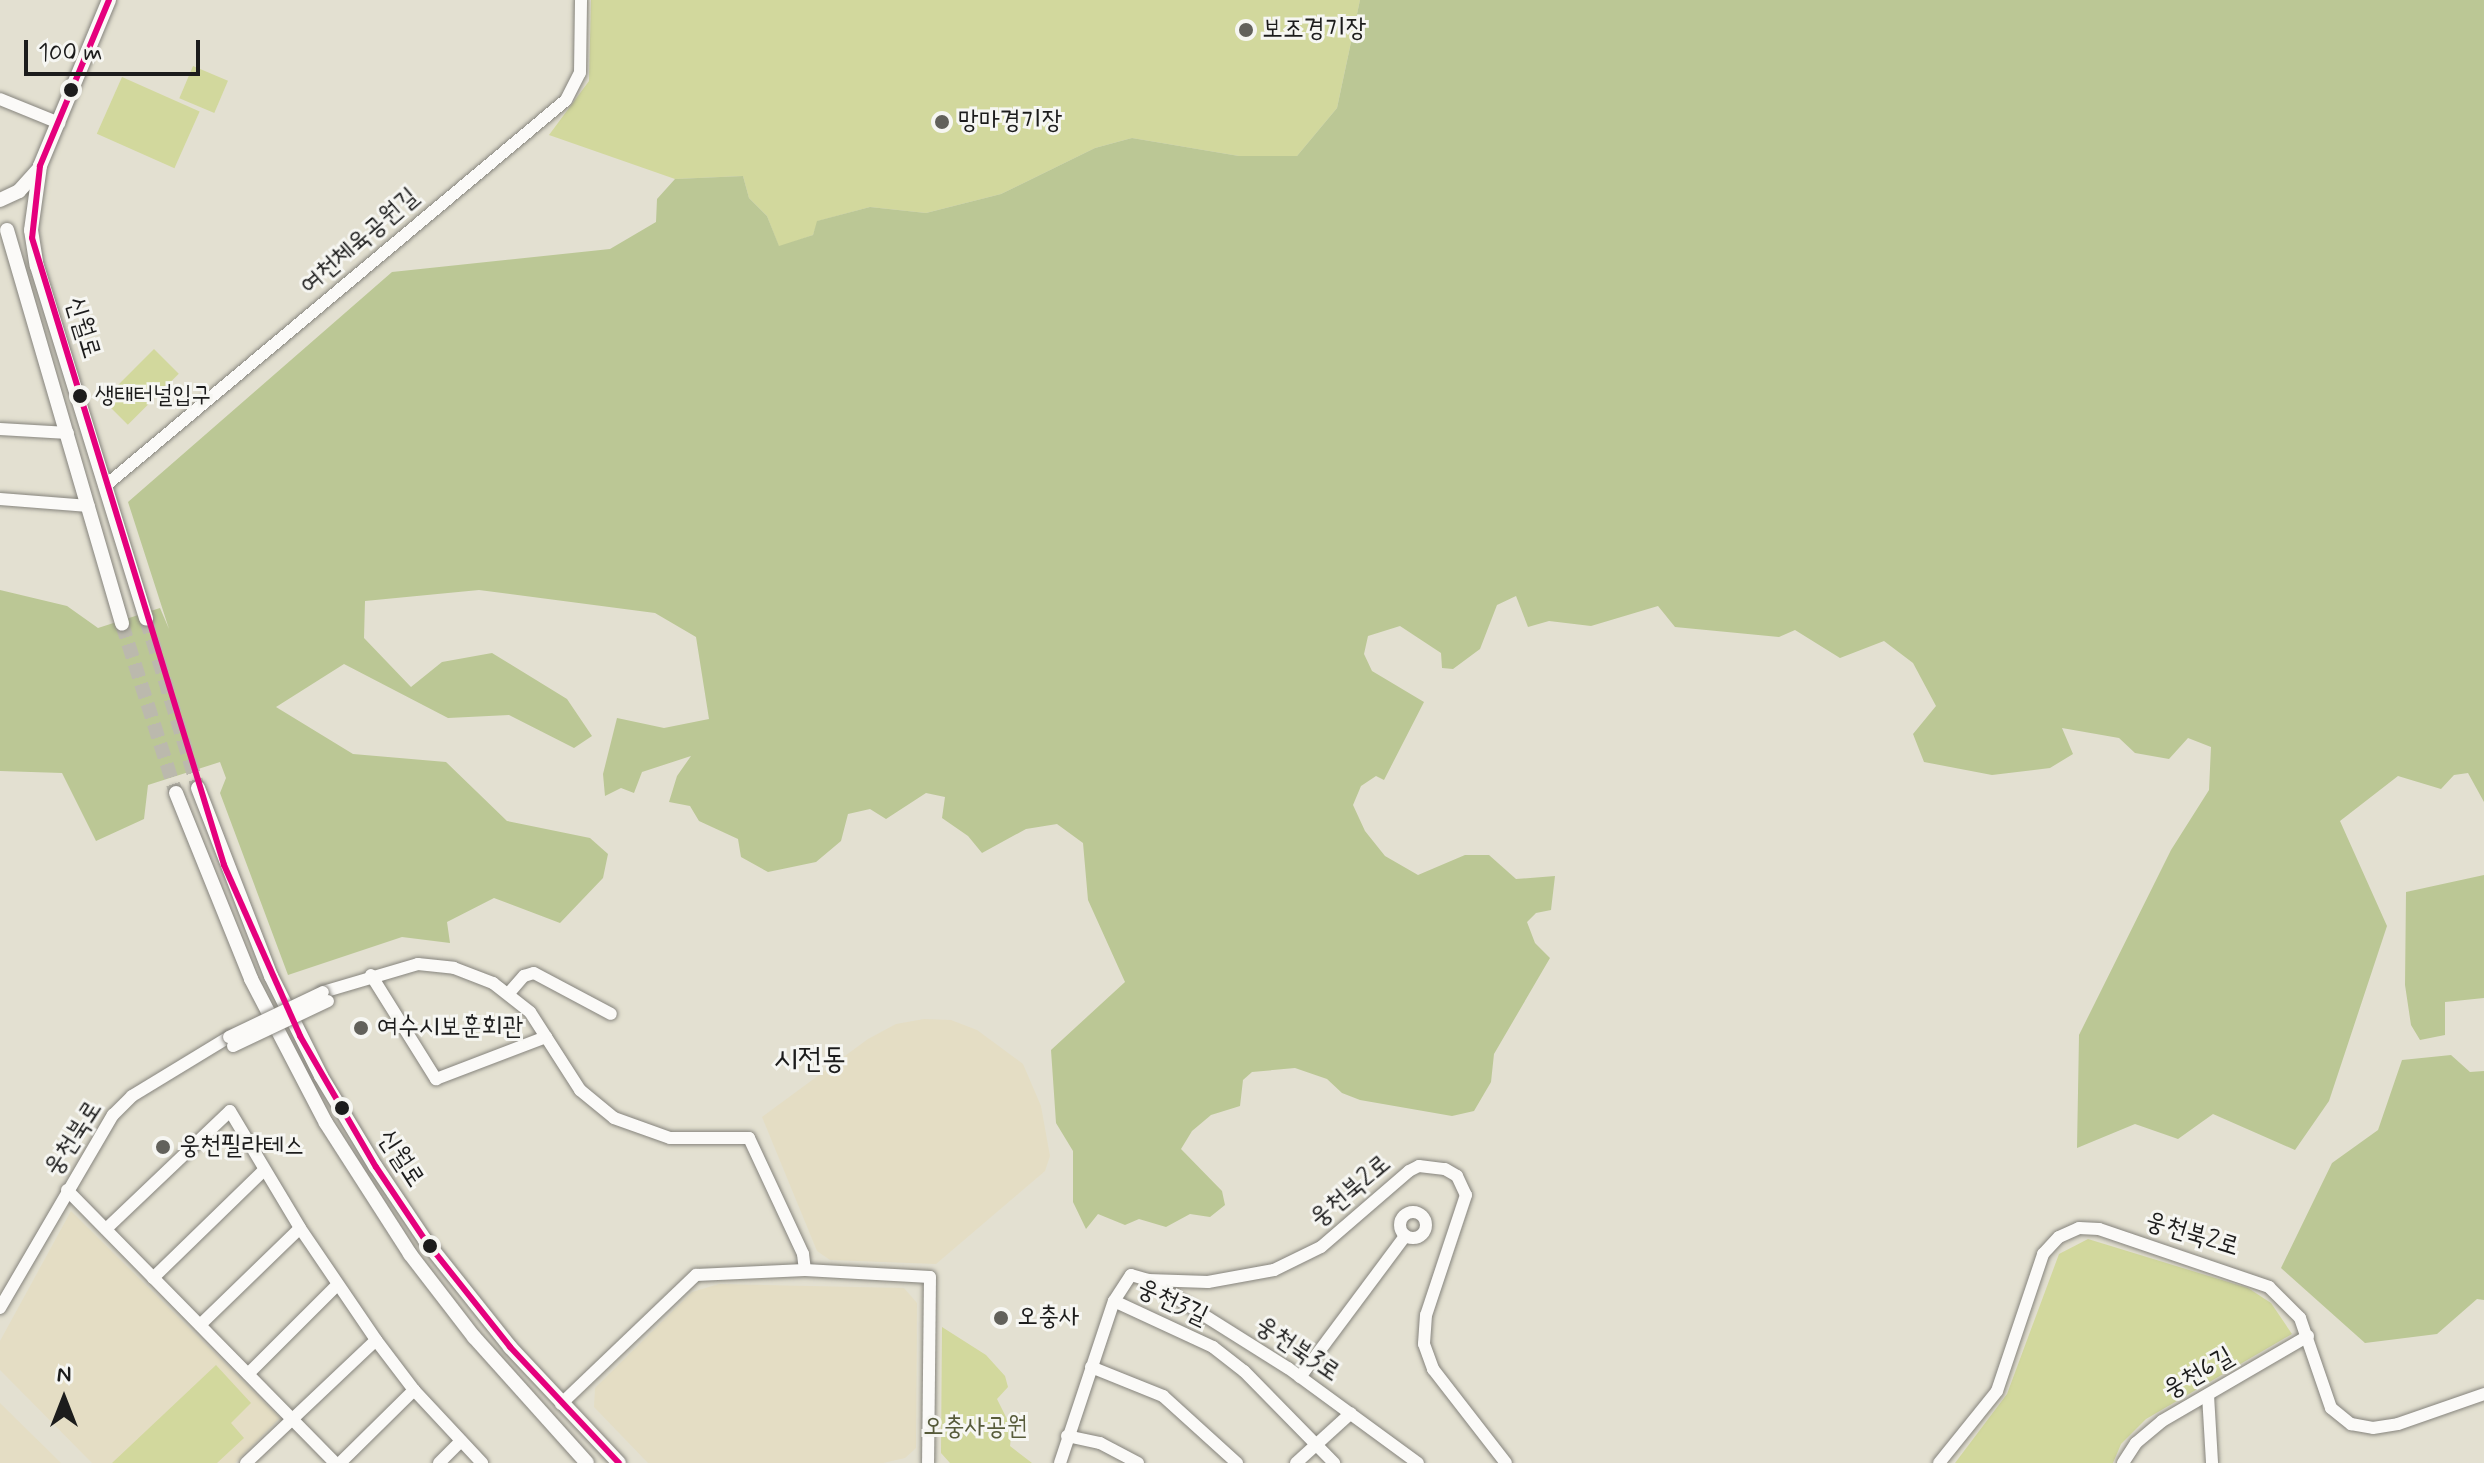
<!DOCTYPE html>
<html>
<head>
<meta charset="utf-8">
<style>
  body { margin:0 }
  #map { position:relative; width:2484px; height:1463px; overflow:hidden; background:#e3e0d1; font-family:Mynerve,"Poor Story",sans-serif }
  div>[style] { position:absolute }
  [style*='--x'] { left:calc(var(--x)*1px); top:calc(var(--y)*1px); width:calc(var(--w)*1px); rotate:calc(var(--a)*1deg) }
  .built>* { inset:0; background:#e4ddc4 }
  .green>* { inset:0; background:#d2d89d; transform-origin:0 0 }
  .forest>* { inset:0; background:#bbc795 }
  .tertiary-tunnel>* { height:14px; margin-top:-7px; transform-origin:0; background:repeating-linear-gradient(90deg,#bbb9ad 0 14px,transparent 0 21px) }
  .roads { filter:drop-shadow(0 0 2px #86847d) drop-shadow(0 0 2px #86847d) }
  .minor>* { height:12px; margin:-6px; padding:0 6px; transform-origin:6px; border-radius:6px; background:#fbfaf8 }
  .minor>.ring { margin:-6px; padding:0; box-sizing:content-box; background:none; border:12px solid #fbfaf8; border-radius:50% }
  .tertiary>* { height:14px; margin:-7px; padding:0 7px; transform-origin:7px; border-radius:7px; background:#fbfaf8 }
  .bridges { filter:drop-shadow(0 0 2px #86847d) drop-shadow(0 0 2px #86847d) }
  .minor-bridge>* { height:12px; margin:-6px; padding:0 6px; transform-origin:6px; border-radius:6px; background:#fbfaf8 }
  .bus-1>* { height:6px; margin:-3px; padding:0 3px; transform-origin:3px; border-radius:3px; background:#e5007d }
  .dots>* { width:22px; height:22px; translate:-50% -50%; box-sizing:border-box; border:4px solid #f6f6f2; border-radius:50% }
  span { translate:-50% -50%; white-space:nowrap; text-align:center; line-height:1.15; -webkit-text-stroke:6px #f6f6f2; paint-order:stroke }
  .bus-label { font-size:24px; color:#1c1c1c }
  .left { translate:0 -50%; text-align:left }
  .poi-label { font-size:26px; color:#1c1c1c }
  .street-label { font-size:26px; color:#1c1c1c }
  .park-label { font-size:26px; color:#575b3a }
  .quarter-label { font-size:30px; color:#1c1c1c }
  .north { position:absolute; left:24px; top:1359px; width:80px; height:80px; -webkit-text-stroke:6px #f6f6f2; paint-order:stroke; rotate:0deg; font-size:22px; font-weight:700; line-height:32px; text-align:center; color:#1c1c1c }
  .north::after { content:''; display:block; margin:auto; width:28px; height:36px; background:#1c1c1c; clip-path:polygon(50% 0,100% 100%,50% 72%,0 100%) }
  .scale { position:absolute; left:24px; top:40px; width:176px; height:36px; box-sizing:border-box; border:4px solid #1c1c1c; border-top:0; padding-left:10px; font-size:24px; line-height:28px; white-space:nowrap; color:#1c1c1c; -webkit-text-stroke:6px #f6f6f2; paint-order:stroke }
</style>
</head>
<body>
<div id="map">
  <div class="built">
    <div style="clip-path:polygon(924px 1019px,951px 1020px,977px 1030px,1023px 1064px,1041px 1106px,1050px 1156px,1045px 1171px,936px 1264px,830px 1260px,817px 1251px,762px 1117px,868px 1039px,896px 1024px)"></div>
    <div style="clip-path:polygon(71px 1211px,280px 1418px,235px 1463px,92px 1463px,0 1370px,0 1341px)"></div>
    <div style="clip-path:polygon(719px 1284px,904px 1288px,917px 1303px,916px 1448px,905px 1458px,883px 1463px,648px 1463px,594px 1407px,595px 1388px,692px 1292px)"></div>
    <div style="clip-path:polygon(0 1403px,61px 1463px,0 1463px)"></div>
  </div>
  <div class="green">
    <div style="clip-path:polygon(591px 0,1360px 0,1337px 108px,1297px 156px,1239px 156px,1132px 138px,1095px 148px,1001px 194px,926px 213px,870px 207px,818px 221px,813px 235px,779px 247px,767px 216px,749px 198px,743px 176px,675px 179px,549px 135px,589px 81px)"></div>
    <div style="left:193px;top:66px;width:38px;height:35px;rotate:23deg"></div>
    <div style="left:122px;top:77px;width:85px;height:62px;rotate:24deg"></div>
    <div style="left:154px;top:349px;width:35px;height:72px;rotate:45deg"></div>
    <div style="clip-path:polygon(2088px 1239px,2248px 1288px,2271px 1303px,2292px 1334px,2146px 1419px,2121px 1444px,2113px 1463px,1955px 1463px,2007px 1394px,2059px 1254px)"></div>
    <div style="clip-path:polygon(942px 1327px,986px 1355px,1005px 1376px,1008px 1387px,997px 1399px,1012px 1429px,1010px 1446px,1032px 1463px,950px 1463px,941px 1453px)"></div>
    <div style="clip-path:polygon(216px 1365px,251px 1403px,231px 1423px,244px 1438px,217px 1463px,112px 1463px)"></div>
  </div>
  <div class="forest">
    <div style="clip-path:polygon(1360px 0,2484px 0,2484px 802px,2468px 773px,2454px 775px,2441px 789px,2398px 776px,2340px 821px,2387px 926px,2329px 1101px,2295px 1150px,2213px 1114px,2178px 1139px,2135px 1124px,2077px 1148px,2079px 1035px,2171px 850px,2209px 790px,2211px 747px,2188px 738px,2169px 759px,2135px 753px,2119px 738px,2062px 728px,2073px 754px,2050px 768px,1992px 775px,1924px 762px,1913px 734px,1936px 706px,1913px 663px,1884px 641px,1840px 658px,1795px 630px,1779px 637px,1675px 627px,1658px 606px,1591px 626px,1549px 621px,1528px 627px,1516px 596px,1497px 605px,1480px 649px,1453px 669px,1442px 668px,1441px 653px,1400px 626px,1368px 636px,1364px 654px,1372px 671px,1424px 702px,1384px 780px,1376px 776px,1361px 786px,1353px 805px,1365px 831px,1385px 856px,1418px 875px,1465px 855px,1489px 855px,1516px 879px,1555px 876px,1551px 910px,1536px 913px,1527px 922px,1535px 943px,1550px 958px,1494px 1054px,1491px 1082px,1474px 1111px,1452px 1116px,1360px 1100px,1342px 1093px,1327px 1079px,1295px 1068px,1252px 1072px,1243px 1080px,1240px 1106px,1211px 1115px,1192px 1131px,1181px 1149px,1222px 1191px,1225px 1205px,1210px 1217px,1190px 1214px,1166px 1227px,1139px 1219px,1125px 1225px,1098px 1214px,1086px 1229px,1073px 1202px,1073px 1151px,1056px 1123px,1051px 1050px,1125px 982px,1088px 900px,1083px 843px,1057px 824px,1026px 829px,982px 853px,968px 836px,942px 818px,945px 797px,926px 793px,886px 819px,870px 809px,848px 814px,841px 841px,816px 862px,768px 872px,741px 857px,738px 839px,699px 821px,690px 806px,669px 802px,677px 776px,691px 756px,642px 772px,634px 793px,621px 788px,605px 796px,603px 774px,617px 718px,664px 728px,709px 719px,696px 637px,655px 613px,479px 590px,365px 601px,364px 638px,411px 687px,442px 662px,492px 653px,567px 699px,592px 736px,574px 748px,509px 715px,448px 718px,344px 664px,276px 707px,353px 754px,446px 762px,507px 821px,590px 838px,608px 854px,603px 878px,560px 923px,494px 898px,447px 922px,450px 943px,402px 937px,288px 975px,220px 793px,226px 778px,220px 762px,148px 785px,144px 819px,96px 841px,62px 773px,0 771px,0 590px,67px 606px,98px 628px,160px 608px,169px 629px,128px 502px,392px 272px,610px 249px,656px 222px,657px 199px,675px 179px,743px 176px,749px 198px,767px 216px,779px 246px,813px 235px,817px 221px,870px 207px,926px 213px,1001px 194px,1095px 148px,1132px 138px,1239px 156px,1297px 156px,1337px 108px)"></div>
    <div style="clip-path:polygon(2484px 875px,2484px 998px,2445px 1002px,2445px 1035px,2420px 1040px,2411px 1025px,2405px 985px,2406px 892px)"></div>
    <div style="clip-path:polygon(2451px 1055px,2470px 1072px,2484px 1071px,2484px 1300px,2477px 1299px,2437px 1334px,2365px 1343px,2281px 1268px,2332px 1163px,2378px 1130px,2402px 1060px)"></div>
  </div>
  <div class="tertiary-tunnel">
    <div style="--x:146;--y:619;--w:177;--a:72.9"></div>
    <div style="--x:122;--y:624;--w:177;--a:72.3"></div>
  </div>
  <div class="roads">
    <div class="minor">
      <div style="--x:0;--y:99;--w:64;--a:22.1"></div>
      <div style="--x:0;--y:429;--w:68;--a:3.4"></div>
      <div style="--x:105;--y:486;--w:601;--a:-39.94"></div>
      <div style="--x:566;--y:100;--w:30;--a:-63"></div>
      <div style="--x:580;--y:73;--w:73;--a:-89.2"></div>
      <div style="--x:0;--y:499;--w:89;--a:4.5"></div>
      <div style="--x:371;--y:975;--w:123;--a:58"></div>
      <div style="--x:436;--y:1079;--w:118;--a:-20.9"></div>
      <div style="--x:323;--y:992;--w:99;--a:-16.4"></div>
      <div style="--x:418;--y:964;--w:36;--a:6"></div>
      <div style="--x:454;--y:968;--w:42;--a:21"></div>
      <div style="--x:493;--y:983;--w:47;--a:38.1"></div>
      <div style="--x:530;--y:1012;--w:93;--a:57.3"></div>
      <div style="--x:580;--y:1090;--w:44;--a:39.5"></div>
      <div style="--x:614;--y:1118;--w:59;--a:19.7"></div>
      <div style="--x:670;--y:1138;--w:79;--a:0"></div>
      <div style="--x:749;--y:1138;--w:128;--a:65"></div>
      <div style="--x:803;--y:1254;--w:16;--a:83"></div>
      <div style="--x:509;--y:993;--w:23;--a:-49"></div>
      <div style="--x:524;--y:976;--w:10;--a:-17"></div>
      <div style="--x:534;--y:973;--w:87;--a:28"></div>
      <div style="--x:67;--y:1190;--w:383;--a:45.5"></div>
      <div class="ring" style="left:1400px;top:1212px;width:14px;height:14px"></div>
      <div style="--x:106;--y:1229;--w:171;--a:-43.6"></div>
      <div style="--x:230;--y:1111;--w:136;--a:59.1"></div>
      <div style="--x:300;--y:1228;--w:135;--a:55.8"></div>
      <div style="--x:376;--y:1340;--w:63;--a:52.8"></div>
      <div style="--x:414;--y:1390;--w:100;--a:47"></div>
      <div style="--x:153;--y:1278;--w:155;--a:-44.2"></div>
      <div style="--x:1148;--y:1280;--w:60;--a:1.9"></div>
      <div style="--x:1208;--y:1282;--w:67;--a:-10.3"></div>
      <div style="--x:1274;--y:1270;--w:52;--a:-26.1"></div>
      <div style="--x:1321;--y:1247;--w:116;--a:-40.8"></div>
      <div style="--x:1409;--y:1171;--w:11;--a:-27"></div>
      <div style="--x:1419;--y:1166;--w:26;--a:7"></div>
      <div style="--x:1445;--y:1169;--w:14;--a:30"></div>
      <div style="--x:1457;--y:1176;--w:21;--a:65"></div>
      <div style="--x:1466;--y:1195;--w:126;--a:108.4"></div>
      <div style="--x:1426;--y:1315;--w:29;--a:94"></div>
      <div style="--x:1424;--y:1344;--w:27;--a:70"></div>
      <div style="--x:1433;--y:1369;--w:119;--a:52.2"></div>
      <div style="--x:1114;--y:1301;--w:109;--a:24.9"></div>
      <div style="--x:1213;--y:1347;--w:39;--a:38"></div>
      <div style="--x:1244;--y:1371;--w:129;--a:45.6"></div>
      <div style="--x:0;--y:1308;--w:224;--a:-59.7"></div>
      <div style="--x:113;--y:1115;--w:27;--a:-45"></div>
      <div style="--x:132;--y:1096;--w:114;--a:-31.3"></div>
      <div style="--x:200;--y:1325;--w:139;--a:-44.1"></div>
      <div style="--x:1091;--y:1367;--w:78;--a:21.9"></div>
      <div style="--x:1163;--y:1396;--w:100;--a:42.2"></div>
      <div style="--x:248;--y:1374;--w:126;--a:-45"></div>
      <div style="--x:1300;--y:1377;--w:176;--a:-53.3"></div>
      <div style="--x:2208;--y:1395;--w:68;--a:86.6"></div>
      <div style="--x:561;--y:1404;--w:187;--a:-43.7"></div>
      <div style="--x:696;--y:1275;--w:109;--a:-2.6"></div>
      <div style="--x:805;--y:1270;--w:125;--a:3.2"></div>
      <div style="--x:930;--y:1277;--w:186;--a:90.6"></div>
      <div style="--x:1067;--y:1436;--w:34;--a:12"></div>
      <div style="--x:1100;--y:1443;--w:43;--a:27.8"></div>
      <div style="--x:246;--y:1463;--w:179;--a:-43.4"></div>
      <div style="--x:340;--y:1463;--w:104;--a:-44.6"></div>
      <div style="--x:439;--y:1463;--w:31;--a:-45"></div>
      <div style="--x:1060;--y:1463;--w:171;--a:-71.6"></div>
      <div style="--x:1114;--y:1301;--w:31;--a:-57"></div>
      <div style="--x:1131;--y:1275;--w:18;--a:16"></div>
      <div style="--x:1148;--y:1280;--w:165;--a:32.2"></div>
      <div style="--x:1288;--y:1368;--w:161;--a:36.2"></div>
      <div style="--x:1296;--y:1463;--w:74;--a:-42.3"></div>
      <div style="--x:1939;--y:1463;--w:92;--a:-51.1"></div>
      <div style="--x:1997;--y:1391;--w:145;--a:-71.4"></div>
      <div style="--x:2043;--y:1254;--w:23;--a:-47"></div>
      <div style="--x:2059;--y:1237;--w:22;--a:-24"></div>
      <div style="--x:2079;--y:1228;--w:20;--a:3"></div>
      <div style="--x:2099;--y:1229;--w:180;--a:18.8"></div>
      <div style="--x:2269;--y:1287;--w:44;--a:45"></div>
      <div style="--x:2300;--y:1318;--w:95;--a:71"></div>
      <div style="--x:2331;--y:1408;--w:26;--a:39"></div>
      <div style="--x:2351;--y:1424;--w:22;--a:10"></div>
      <div style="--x:2373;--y:1428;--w:25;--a:-9"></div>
      <div style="--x:2398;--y:1424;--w:91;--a:-19.2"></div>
      <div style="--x:2123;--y:1463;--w:24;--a:-57"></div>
      <div style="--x:2136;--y:1443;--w:34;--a:-40"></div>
      <div style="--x:2162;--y:1421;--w:169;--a:-30.2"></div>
    </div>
    <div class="tertiary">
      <div style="--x:109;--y:0;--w:180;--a:112.6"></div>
      <div style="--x:40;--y:166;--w:65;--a:98"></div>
      <div style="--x:31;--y:230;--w:36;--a:81"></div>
      <div style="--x:37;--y:266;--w:369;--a:72.8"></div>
      <div style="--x:0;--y:200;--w:21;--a:-25"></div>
      <div style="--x:19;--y:191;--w:28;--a:-48"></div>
      <div style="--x:7;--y:230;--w:410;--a:73.7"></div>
      <div style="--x:198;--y:788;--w:202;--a:68.8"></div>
      <div style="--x:271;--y:976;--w:112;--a:63.4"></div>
      <div style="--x:321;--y:1076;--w:106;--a:58.9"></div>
      <div style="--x:376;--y:1167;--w:88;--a:56.1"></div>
      <div style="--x:425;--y:1240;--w:137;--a:51.5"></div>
      <div style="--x:510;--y:1347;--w:159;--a:46.8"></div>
      <div style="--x:176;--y:793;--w:201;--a:68"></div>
      <div style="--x:251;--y:979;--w:162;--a:62.5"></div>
      <div style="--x:326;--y:1123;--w:156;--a:57.3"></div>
      <div style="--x:410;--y:1254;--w:105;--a:52.4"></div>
      <div style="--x:474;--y:1337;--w:169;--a:48.1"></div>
    </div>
  </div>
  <div class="bridges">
    <div class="minor-bridge">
      <div style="--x:229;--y:1037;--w:104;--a:-25.6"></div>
      <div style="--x:233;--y:1046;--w:105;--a:-25.3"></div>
    </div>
  </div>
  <div class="bus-1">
    <div style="--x:109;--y:0;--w:180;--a:112.6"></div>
    <div style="--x:40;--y:166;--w:72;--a:96.3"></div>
    <div style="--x:32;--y:238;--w:656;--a:72.97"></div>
    <div style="--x:224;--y:865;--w:187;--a:66"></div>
    <div style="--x:300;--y:1036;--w:151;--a:59.9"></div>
    <div style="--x:376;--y:1167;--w:88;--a:56.1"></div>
    <div style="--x:425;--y:1240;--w:137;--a:51.5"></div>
    <div style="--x:510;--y:1347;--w:159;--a:46.8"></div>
  </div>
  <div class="dots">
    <div style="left:1246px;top:30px;background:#62615b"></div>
    <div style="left:71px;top:90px;background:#1c1c1c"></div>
    <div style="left:942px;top:122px;background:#62615b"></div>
    <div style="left:80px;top:396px;background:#1c1c1c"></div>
    <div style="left:361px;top:1028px;background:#62615b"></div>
    <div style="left:342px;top:1108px;background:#1c1c1c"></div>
    <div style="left:163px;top:1147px;background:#62615b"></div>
    <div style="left:430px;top:1246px;background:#1c1c1c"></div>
    <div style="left:1001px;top:1318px;background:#62615b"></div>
  </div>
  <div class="bus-label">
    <span class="left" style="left:95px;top:396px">생태터널입구</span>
  </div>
  <div class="poi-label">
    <span class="left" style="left:1262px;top:30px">보조경기장</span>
    <span class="left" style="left:958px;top:122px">망마경기장</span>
    <span class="left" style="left:377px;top:1028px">여수시보훈회관</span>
    <span class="left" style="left:179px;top:1147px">웅천필라테스</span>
    <span class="left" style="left:1017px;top:1318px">오충사</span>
  </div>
  <div class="street-label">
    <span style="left:360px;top:242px;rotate:-41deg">여천체육공원길</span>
    <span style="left:82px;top:328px;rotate:73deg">신월로</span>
    <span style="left:74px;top:1139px;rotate:-57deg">웅천북로</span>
    <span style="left:400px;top:1159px;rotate:57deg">신월로</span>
    <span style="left:1351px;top:1192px;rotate:-40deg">웅천북2로</span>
    <span style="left:2192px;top:1235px;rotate:17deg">웅천북2로</span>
    <span style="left:1172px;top:1303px;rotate:25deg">웅천3길</span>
    <span style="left:1297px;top:1350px;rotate:34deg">웅천북3로</span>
    <span style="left:2199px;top:1374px;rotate:-30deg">웅천6길</span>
  </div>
  <div class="park-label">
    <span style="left:975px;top:1428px">오충사공원</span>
  </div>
  <div class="quarter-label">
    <span style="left:810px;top:1060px">시전동</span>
  </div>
  <div class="north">N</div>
  <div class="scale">100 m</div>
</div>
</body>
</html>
